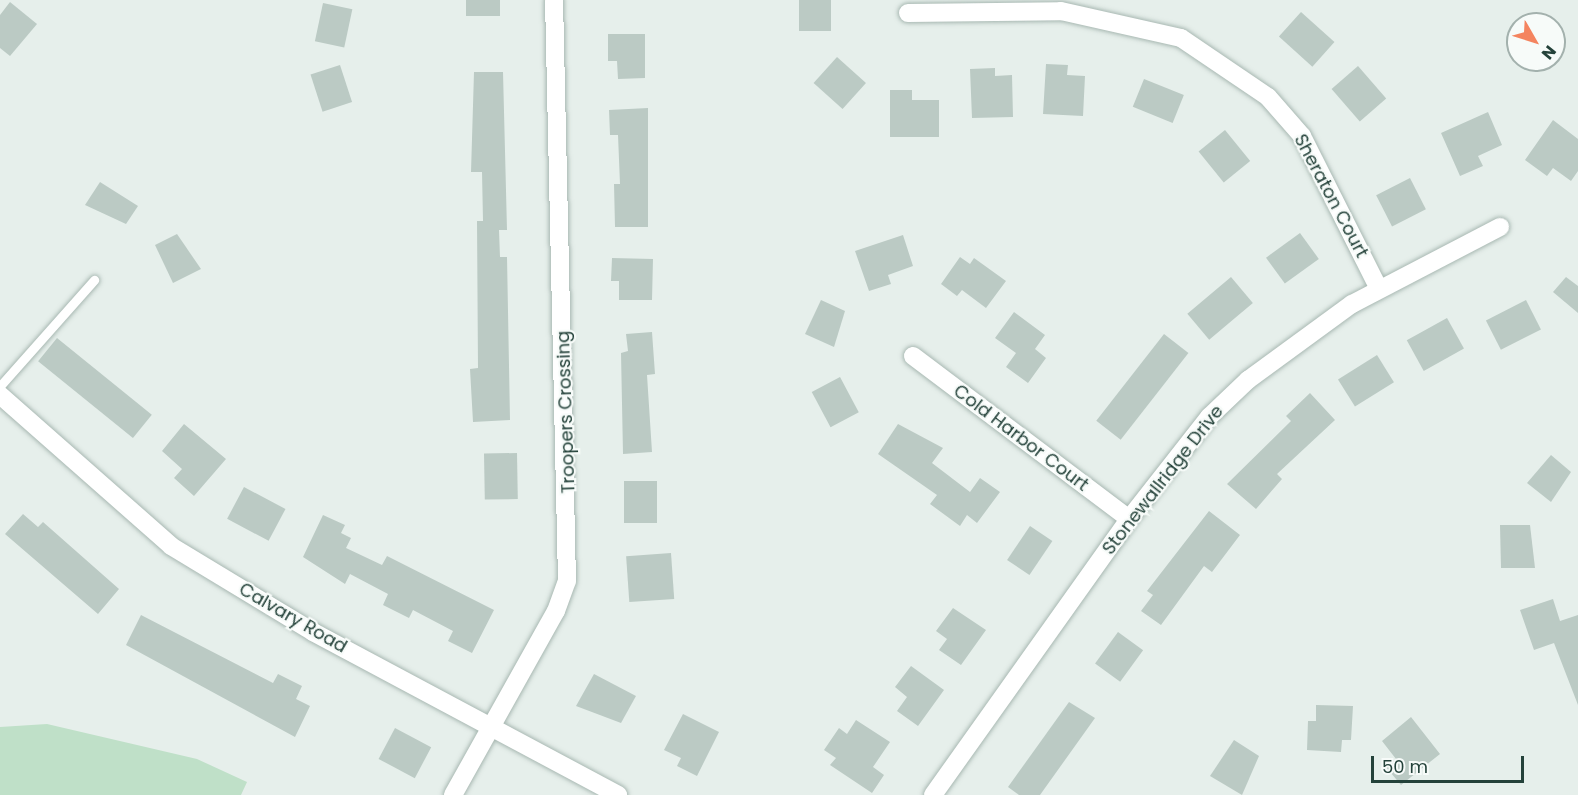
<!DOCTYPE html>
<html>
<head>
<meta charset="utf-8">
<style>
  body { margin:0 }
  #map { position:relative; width:1578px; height:795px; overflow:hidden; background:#e6efeb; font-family:Poppins,sans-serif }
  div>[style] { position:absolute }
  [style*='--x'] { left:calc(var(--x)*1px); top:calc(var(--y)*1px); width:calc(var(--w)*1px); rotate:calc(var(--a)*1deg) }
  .green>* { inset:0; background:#bfe0c8 }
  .building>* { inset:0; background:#bbcac4; transform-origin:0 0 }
  .roads { filter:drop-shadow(0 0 2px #a8b8b2) drop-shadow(0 0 2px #a8b8b2) }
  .service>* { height:9px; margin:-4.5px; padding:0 4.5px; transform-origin:4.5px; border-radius:4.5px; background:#fff }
  .minor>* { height:18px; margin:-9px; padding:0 9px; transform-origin:9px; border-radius:9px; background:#fff }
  span { translate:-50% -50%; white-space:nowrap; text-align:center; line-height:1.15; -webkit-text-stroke:4.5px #f7fbf9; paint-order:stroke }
  .street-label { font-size:18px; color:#24423a }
  .north { position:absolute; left:1506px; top:12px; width:60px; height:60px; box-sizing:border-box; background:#f7fbf9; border:2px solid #a3b1ad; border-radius:50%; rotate:129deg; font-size:16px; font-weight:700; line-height:24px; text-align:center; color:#24423a }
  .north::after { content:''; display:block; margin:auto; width:21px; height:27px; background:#f4845f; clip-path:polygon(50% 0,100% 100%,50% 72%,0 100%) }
  .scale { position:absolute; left:1371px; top:756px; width:153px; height:27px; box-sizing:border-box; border:3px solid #24423a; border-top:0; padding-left:8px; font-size:18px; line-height:21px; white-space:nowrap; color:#24423a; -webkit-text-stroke:4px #f7fbf9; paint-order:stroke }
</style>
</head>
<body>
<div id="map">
  <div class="green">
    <div style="clip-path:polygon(47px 724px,197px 759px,247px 782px,241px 795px,0 795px,0 727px)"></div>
  </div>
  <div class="building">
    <div style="left:466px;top:0;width:34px;height:16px"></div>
    <div style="left:799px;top:0;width:32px;height:31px"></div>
    <div style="clip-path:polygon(10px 2px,37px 24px,10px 56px,0 48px,0 15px)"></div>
    <div style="left:323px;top:3px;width:30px;height:39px;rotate:12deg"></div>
    <div style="left:1301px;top:12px;width:45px;height:33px;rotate:42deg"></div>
    <div style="clip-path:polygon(608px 34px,645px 34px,645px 78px,618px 79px,617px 61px,608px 61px)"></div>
    <div style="left:837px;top:57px;width:39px;height:35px;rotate:42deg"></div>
    <div style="clip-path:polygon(1046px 64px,1068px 65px,1067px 75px,1085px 76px,1083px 116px,1043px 114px)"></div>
    <div style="left:340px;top:65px;width:39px;height:31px;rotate:72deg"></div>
    <div style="left:1358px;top:66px;width:43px;height:35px;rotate:49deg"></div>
    <div style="clip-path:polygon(995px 68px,995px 76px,1012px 75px,1013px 117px,972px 118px,970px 69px)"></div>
    <div style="clip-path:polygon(474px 72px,503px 72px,507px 230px,499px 230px,500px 257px,507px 257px,510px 420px,473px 422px,470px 369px,478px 368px,477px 221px,483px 221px,482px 172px,471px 172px)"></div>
    <div style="left:1144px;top:79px;width:43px;height:30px;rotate:22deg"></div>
    <div style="clip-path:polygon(890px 90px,912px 90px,912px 100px,939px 100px,939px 137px,890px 137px)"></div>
    <div style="clip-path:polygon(648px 108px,648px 227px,615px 227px,614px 184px,620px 184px,618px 135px,610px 135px,609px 110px)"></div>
    <div style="clip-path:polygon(1488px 112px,1502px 145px,1478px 156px,1483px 166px,1460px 176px,1441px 133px)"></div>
    <div style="clip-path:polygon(1553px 120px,1578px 139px,1578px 171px,1571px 181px,1553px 168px,1547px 176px,1525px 160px)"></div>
    <div style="left:1225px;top:130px;width:40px;height:34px;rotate:51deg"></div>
    <div style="left:1410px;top:178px;width:35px;height:38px;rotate:63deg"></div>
    <div style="clip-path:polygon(100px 182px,138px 206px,126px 224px,85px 205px)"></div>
    <div style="left:1300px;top:233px;width:32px;height:42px;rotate:54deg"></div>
    <div style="clip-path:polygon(177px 234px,201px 269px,173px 283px,155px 245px)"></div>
    <div style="clip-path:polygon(903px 235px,913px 266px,888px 275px,891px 284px,869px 291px,855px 251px)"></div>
    <div style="clip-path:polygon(960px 257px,970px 264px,974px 258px,1006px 281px,986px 308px,962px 290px,957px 296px,941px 284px)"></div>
    <div style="clip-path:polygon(612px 258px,653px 259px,652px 300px,619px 300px,619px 281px,611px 281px)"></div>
    <div style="left:1231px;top:277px;width:34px;height:57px;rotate:50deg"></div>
    <div style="clip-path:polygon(1566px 277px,1578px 286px,1578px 313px,1553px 292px)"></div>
    <div style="clip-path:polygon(821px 300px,845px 311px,834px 347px,805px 334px)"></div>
    <div style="left:1526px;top:300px;width:33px;height:45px;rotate:63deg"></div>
    <div style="clip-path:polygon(1014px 312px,1045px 335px,1035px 349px,1046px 358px,1028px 383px,1006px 367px,1016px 353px,995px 338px)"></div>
    <div style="left:1447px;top:318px;width:35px;height:46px;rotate:61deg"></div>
    <div style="clip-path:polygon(652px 332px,655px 374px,647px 375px,652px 452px,623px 454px,621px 353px,628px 351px,626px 334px)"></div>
    <div style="left:1164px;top:334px;width:31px;height:110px;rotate:38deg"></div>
    <div style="left:57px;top:338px;width:122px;height:30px;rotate:39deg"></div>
    <div style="left:1377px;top:355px;width:32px;height:46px;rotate:58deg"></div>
    <div style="left:840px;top:377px;width:40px;height:32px;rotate:62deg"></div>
    <div style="clip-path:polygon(1310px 393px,1335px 420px,1277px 474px,1282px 479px,1256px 509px,1227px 484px,1291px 421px,1286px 416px)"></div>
    <div style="clip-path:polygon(184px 424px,226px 459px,194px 496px,174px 478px,182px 469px,162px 451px)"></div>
    <div style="clip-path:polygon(898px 424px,943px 448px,932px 463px,970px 492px,980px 478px,1000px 492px,977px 523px,967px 515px,960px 526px,930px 504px,937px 495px,878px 454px)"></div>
    <div style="left:517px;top:453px;width:46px;height:33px;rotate:89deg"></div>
    <div style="clip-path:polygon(1551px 455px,1571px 472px,1551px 502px,1527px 483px)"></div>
    <div style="left:657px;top:481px;width:42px;height:33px;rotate:90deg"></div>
    <div style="left:244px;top:487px;width:47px;height:36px;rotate:28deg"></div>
    <div style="clip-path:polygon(1209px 511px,1240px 535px,1212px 572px,1204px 566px,1161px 625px,1141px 611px,1153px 595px,1147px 591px)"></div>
    <div style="clip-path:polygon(23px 514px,38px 527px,43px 522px,119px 589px,98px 614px,5px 534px)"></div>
    <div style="clip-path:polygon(323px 515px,345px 525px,341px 533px,351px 538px,346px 548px,382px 565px,387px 556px,494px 610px,472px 653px,448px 641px,453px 631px,413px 610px,409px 618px,383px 605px,388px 594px,350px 574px,345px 584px,303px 557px)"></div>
    <div style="clip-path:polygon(1500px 525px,1530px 525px,1535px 568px,1501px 568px)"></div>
    <div style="left:1030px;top:526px;width:27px;height:41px;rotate:34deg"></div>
    <div style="left:671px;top:553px;width:46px;height:45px;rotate:86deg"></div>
    <div style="clip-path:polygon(1553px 599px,1560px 621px,1578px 615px,1578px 705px,1554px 643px,1534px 650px,1520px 610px)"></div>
    <div style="clip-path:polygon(953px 608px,986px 630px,961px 665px,939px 650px,947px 639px,936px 631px)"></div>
    <div style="clip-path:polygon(141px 615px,273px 683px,278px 674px,302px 686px,296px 699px,310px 706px,295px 737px,126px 645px)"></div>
    <div style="left:1118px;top:632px;width:31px;height:39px;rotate:36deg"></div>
    <div style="clip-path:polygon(911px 666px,944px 690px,918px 726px,897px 711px,907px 697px,895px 687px)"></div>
    <div style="clip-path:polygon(594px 674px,636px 696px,621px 723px,576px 706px)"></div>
    <div style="clip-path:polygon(1069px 702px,1095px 718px,1040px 795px,1019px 795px,1008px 787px)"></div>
    <div style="clip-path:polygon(1316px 705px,1353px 706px,1351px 740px,1342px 740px,1341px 752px,1307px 750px,1308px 721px,1316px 721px)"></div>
    <div style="clip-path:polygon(683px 714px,719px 732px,697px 776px,677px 766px,681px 758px,664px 750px)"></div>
    <div style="clip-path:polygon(1411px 717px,1440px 754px,1401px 785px,1386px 767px,1396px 759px,1382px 741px)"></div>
    <div style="clip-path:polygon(856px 720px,890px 742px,873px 767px,884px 775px,872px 793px,830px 765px,836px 758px,824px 750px,839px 728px,847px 734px)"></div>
    <div style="left:395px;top:728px;width:41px;height:35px;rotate:28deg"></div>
    <div style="clip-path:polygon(1234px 740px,1259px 756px,1242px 795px,1210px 776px)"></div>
  </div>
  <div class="roads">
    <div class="service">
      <div style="--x:0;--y:386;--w:142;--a:-48.4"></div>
    </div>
    <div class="minor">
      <div style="--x:908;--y:13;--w:153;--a:-0.7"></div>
      <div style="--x:1061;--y:11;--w:123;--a:12.7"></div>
      <div style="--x:1181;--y:38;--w:105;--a:34.1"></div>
      <div style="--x:1268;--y:97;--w:52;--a:48.9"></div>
      <div style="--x:1302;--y:136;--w:171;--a:63.3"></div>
      <div style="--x:913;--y:356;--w:271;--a:37"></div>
      <div style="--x:0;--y:395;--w:228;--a:41.4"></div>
      <div style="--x:171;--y:546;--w:166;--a:31.2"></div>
      <div style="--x:313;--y:632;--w:346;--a:28.1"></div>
      <div style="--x:453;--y:795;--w:211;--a:-60.8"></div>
      <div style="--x:556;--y:611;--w:32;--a:-70"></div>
      <div style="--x:567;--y:581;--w:581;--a:-91.28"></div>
      <div style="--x:933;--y:795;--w:339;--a:-54.6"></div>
      <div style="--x:1129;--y:519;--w:130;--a:-51.9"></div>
      <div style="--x:1209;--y:417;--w:54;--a:-43.5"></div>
      <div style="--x:1248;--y:380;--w:129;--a:-36.2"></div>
      <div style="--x:1352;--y:304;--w:167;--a:-27.5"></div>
    </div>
  </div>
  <div class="street-label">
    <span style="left:1331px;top:196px;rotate:62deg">Sheraton Court</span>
    <span style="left:566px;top:412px;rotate:-92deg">Troopers Crossing</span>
    <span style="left:1021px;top:438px;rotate:37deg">Cold Harbor Court</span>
    <span style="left:1163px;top:480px;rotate:-52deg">Stonewallridge Drive</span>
    <span style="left:293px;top:618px;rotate:30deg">Calvary Road</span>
  </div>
  <div class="north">N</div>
  <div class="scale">50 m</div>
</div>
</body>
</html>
